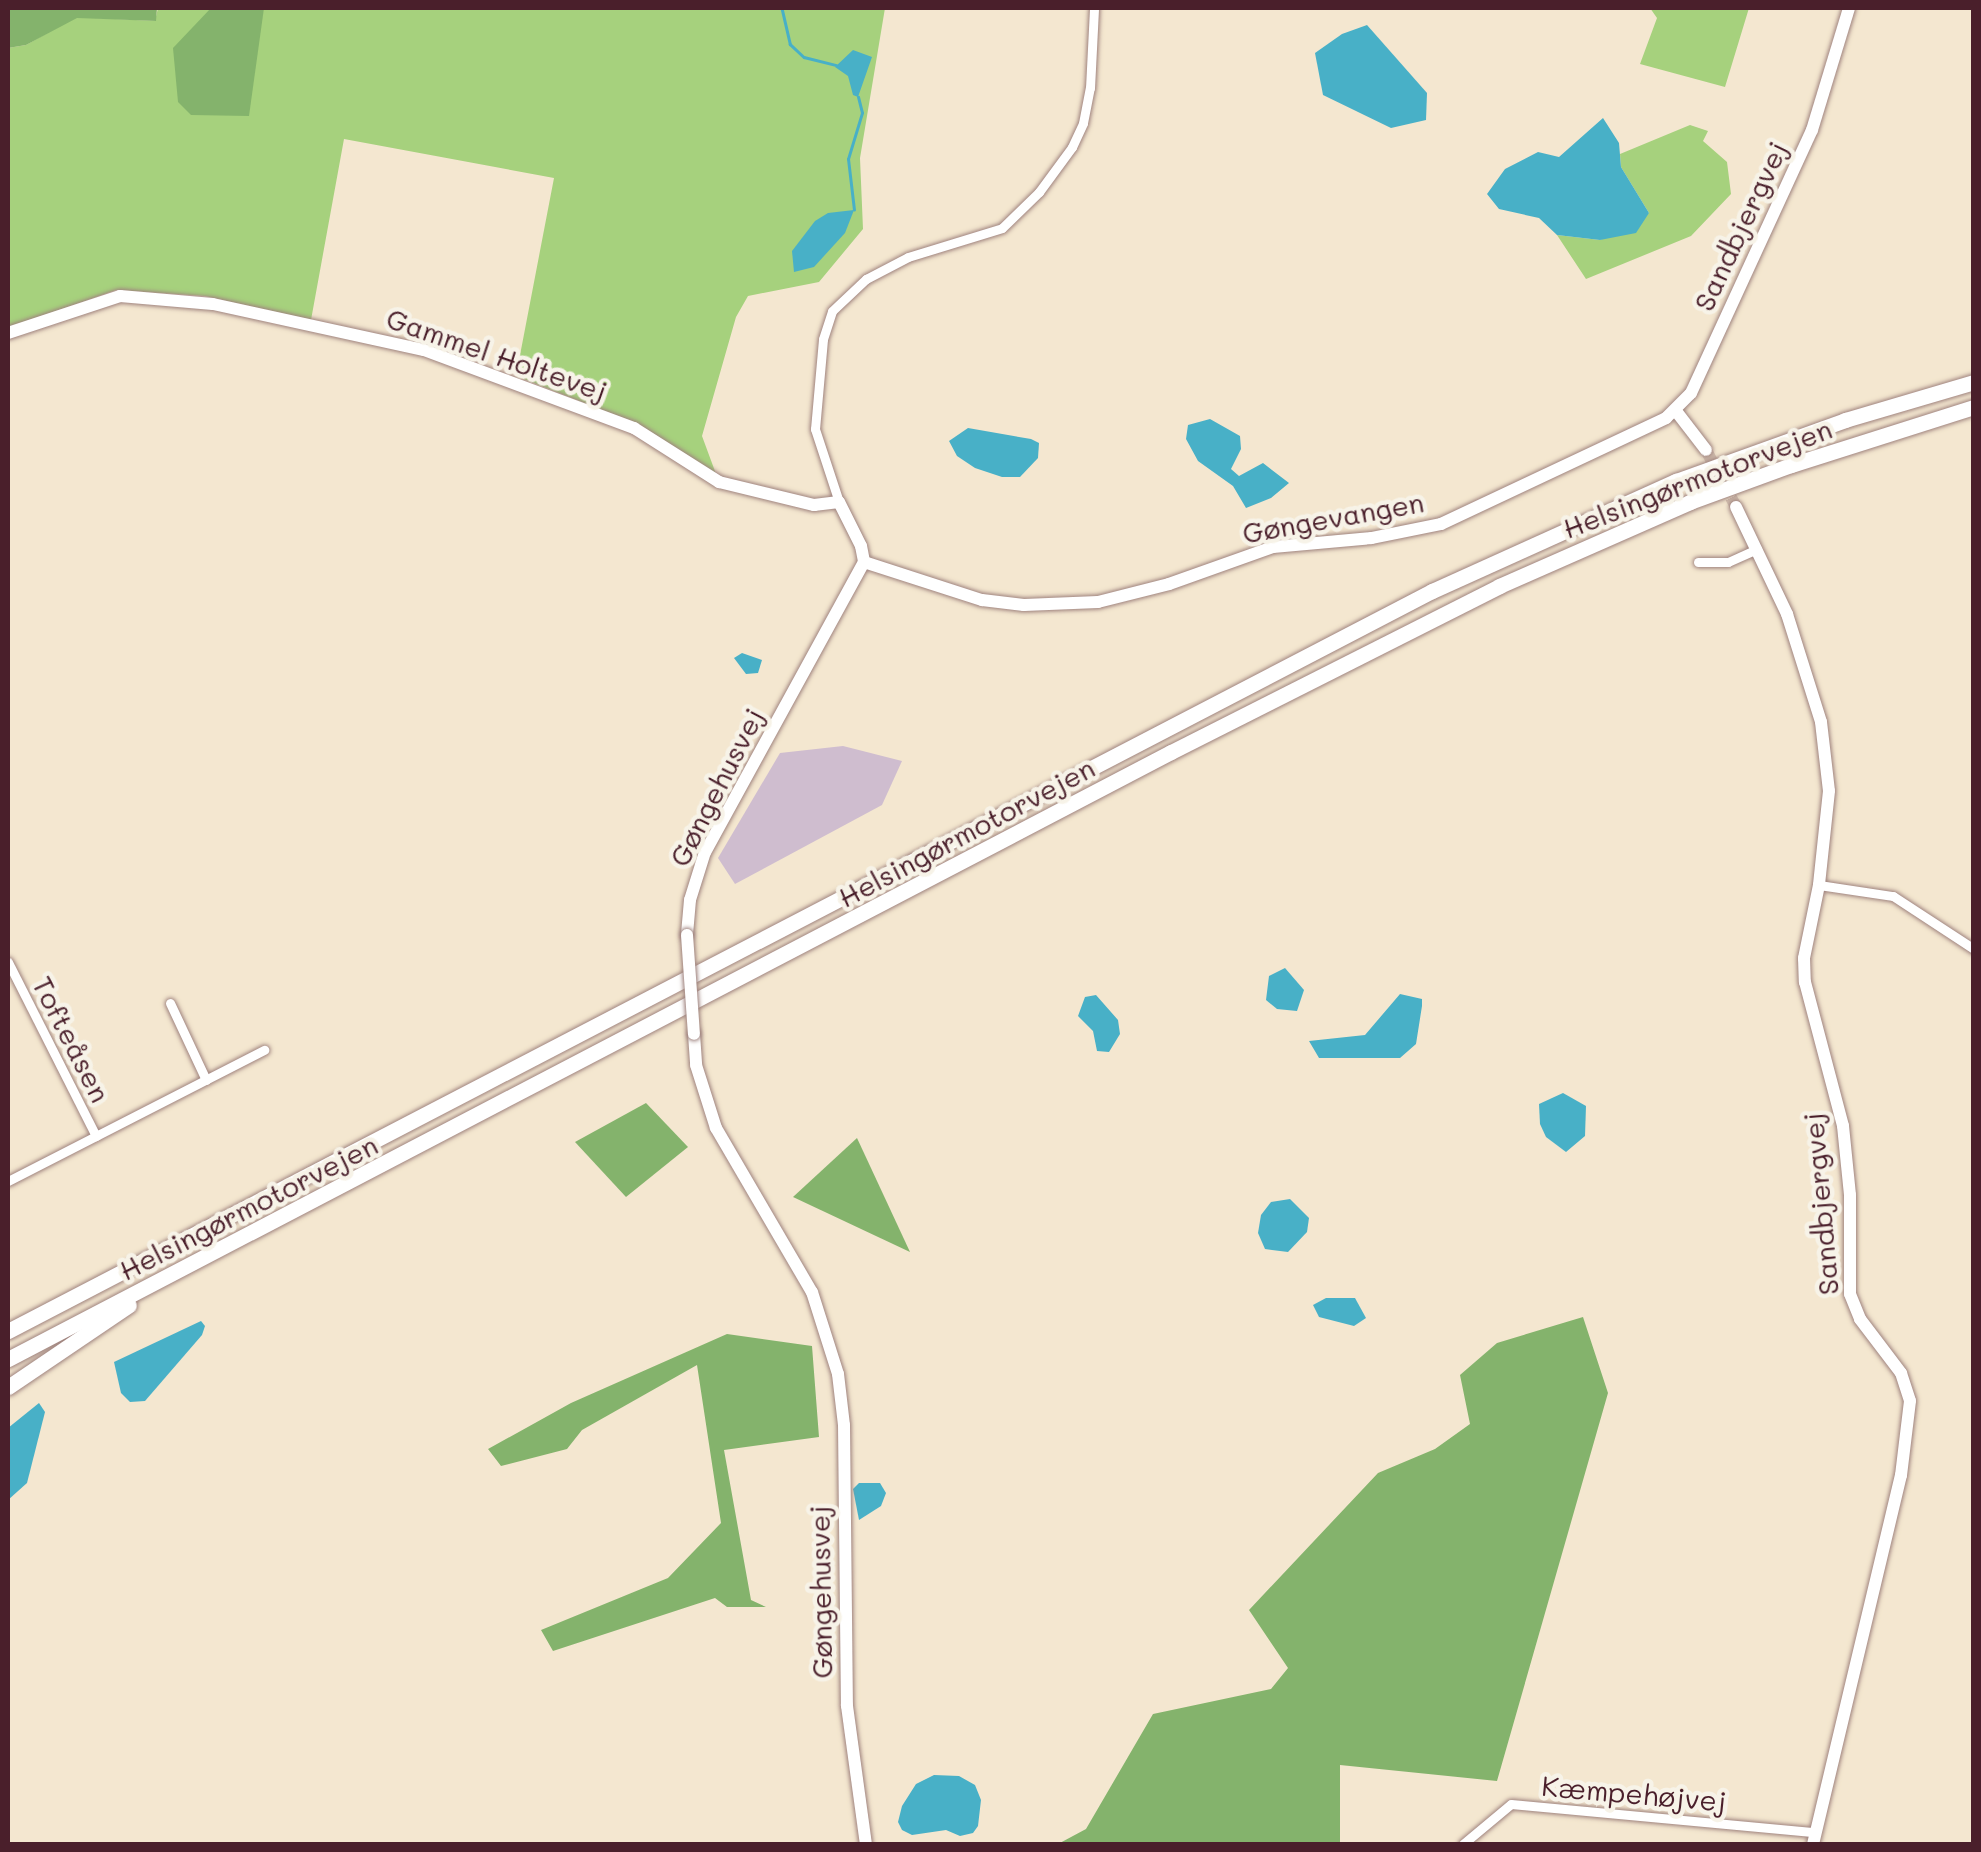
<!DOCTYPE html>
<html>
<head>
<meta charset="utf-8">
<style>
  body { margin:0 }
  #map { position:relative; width:1981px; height:1852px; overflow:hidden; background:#f4e7d0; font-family:Mali,sans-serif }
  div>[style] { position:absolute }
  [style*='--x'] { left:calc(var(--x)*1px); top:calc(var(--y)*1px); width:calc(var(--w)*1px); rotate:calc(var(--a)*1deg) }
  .industrial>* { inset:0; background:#cfbdcf }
  .green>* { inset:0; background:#a6d17d }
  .forest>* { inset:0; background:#84b36c }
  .water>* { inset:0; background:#48b0c7 }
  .stream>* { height:2.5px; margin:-1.25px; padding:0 1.25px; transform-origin:1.25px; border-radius:1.25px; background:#48b0c7 }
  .secondary-tunnel>* { height:12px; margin-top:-6px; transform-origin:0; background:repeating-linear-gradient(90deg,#d2bfaf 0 12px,transparent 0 18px) }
  .roads { filter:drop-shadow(0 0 2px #9f837e) drop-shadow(0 0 2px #9f837e) }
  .street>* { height:9px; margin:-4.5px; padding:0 4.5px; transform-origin:4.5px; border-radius:4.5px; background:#fff }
  .secondary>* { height:12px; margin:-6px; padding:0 6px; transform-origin:6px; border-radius:6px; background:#fff }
  .highway>* { height:15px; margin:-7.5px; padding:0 7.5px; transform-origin:7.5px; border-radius:7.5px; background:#fff }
  .bridges { filter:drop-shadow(0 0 2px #9f837e) drop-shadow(0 0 2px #9f837e) }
  .secondary-bridge>* { height:12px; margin:-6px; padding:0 6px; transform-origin:6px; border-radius:6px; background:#fff }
  span { translate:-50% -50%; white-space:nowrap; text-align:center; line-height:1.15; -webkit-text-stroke:9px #f7f3e8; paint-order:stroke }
  .street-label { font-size:28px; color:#4a1f2b }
  .frame { position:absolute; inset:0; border:10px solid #4a1f2b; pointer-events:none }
</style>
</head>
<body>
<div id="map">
  <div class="industrial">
    <div style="clip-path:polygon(843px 746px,902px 761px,882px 805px,735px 884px,718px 858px,780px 753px)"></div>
  </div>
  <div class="green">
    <div style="clip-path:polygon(158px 8px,885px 8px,860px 158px,863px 229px,819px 282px,748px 296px,736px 317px,702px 436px,716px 474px,638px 424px,516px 376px,554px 178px,344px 139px,311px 320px,205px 296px,116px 290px,8px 328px,8px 48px,26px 45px,76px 17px,155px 21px)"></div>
    <div style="clip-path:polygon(1650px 8px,1749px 8px,1725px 87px,1640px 64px,1657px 18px)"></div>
    <div style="clip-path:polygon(1690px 125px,1708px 131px,1703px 141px,1727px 162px,1731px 194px,1691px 236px,1586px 279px,1557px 235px,1600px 240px,1649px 213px,1621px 167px,1620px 154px)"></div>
  </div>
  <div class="forest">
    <div style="clip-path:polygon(8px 8px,157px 8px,156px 21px,77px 18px,26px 45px,8px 48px)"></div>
    <div style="clip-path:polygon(211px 8px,264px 8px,249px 116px,191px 115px,178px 102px,173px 48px)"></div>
    <div style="clip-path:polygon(646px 1103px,688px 1147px,626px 1197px,575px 1142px)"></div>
    <div style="clip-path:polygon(857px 1138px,910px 1252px,793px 1197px)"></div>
    <div style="clip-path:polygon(1583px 1317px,1608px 1393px,1497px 1781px,1340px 1765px,1340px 1844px,1058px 1844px,1086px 1829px,1153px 1714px,1271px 1689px,1288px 1668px,1249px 1610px,1378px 1473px,1435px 1449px,1470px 1424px,1460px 1375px,1497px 1343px)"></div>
    <div style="clip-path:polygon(727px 1334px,812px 1346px,819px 1437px,724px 1450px,751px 1600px,766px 1607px,727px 1607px,715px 1598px,553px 1651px,541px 1630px,668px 1578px,721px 1523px,697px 1365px,582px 1430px,567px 1449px,501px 1466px,488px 1449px,571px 1403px)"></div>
  </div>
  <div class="water">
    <div style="clip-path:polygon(1367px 25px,1427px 93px,1426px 120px,1391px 128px,1323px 95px,1315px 53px,1342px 34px)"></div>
    <div style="clip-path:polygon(853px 50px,872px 57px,858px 97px,853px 95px,848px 76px,835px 67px)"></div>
    <div style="clip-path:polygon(1603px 118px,1619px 143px,1621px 167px,1649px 213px,1636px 233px,1600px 240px,1557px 235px,1539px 218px,1499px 209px,1487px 194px,1505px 169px,1538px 152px,1559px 157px)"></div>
    <div style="clip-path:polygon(854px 210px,845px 233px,814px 267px,794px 272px,792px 251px,815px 221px,828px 213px)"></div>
    <div style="clip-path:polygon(1210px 419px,1240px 436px,1241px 449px,1231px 469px,1239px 476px,1263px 463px,1289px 483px,1271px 498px,1246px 508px,1233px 486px,1198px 461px,1186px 439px,1188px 425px)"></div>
    <div style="clip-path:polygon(968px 428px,1031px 439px,1039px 443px,1038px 458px,1020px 477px,1002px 477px,975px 468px,957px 456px,949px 441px)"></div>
    <div style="clip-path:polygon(742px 653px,762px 660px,758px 673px,746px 674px,734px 658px)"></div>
    <div style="clip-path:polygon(1285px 968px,1304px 990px,1297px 1011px,1277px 1009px,1266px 1000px,1269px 976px)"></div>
    <div style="clip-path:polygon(1400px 994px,1422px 999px,1422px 1006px,1416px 1044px,1400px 1058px,1319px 1058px,1309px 1041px,1365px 1035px)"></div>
    <div style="clip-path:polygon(1096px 995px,1118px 1020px,1120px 1034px,1109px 1052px,1097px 1051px,1093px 1031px,1078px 1016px,1085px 997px)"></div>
    <div style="clip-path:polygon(1563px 1093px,1586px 1106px,1585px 1136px,1566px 1152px,1546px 1137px,1540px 1124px,1539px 1104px)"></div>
    <div style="clip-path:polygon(1290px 1199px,1309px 1218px,1307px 1232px,1288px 1252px,1265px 1249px,1258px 1233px,1261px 1215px,1271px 1202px)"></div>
    <div style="clip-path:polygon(1326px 1298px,1355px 1298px,1366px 1318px,1354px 1326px,1319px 1317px,1313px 1305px)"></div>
    <div style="clip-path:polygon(201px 1321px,205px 1326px,202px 1335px,145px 1401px,130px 1402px,121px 1393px,114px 1362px)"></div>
    <div style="clip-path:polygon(39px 1403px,45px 1412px,27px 1483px,8px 1500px,8px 1428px)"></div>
    <div style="clip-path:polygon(859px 1483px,880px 1483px,886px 1493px,881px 1506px,859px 1520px,853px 1489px)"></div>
    <div style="clip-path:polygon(934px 1775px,959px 1776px,975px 1785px,981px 1800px,978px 1826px,973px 1833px,960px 1836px,946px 1830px,912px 1835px,902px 1830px,898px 1822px,902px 1806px,916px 1784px)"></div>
  </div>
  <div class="stream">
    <div style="--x:782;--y:8;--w:37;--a:77"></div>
    <div style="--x:790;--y:44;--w:19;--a:43"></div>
    <div style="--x:804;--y:57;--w:33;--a:14"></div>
    <div style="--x:854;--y:210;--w:51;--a:-96.7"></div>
    <div style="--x:848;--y:159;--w:48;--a:-73.1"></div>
    <div style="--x:862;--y:113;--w:16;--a:-104"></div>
  </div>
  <div class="secondary-tunnel">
    <div style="--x:1706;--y:450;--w:64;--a:62.2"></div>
  </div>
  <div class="roads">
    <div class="street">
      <div style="--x:839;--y:502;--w:77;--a:-108.2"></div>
      <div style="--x:815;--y:429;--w:90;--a:-84.9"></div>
      <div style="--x:823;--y:339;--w:29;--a:-72"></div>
      <div style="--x:832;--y:311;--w:47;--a:-43.3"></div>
      <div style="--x:866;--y:279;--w:47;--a:-27.6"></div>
      <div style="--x:908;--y:257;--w:98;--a:-17.1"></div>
      <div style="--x:1002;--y:228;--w:52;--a:-44.2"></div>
      <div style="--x:1039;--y:192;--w:56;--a:-53.7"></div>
      <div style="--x:1072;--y:147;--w:26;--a:-65"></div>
      <div style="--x:1083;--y:123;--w:36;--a:-79"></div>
      <div style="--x:1090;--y:88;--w:80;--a:-87.1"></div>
      <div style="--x:1698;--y:562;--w:30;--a:0"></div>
      <div style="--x:1728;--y:562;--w:32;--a:-24"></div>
      <div style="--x:1819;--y:885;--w:75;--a:8.5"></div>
      <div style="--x:1893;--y:896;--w:97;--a:33.2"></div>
      <div style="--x:8;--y:962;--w:195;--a:63.2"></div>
      <div style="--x:170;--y:1003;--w:85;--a:64.9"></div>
      <div style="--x:8;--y:1181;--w:288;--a:-27.1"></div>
      <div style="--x:1463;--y:1844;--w:62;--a:-39.8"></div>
      <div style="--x:1511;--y:1804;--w:305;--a:5.3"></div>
    </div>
    <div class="secondary">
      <div style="--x:8;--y:333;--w:118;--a:-18.3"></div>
      <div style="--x:120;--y:296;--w:93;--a:4.9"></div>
      <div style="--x:213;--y:304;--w:216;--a:12.3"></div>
      <div style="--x:424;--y:350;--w:224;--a:20.4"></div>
      <div style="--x:634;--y:428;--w:101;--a:32.4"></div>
      <div style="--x:719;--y:482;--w:98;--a:13.6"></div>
      <div style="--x:814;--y:505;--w:25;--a:-7"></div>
      <div style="--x:839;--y:502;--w:49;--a:63.4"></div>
      <div style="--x:861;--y:546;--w:16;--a:79"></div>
      <div style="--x:864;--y:562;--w:331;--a:118.7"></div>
      <div style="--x:705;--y:852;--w:50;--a:107.4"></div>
      <div style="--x:690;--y:900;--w:35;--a:95"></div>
      <div style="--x:1676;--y:411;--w:49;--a:52.4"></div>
      <div style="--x:1736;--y:507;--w:119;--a:64.5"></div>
      <div style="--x:1787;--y:614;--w:113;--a:72.5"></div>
      <div style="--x:1821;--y:722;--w:69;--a:83.4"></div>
      <div style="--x:1829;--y:791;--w:95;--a:96.1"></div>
      <div style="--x:1819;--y:885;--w:75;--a:101.6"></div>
      <div style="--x:1804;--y:958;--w:24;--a:88"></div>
      <div style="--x:1805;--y:982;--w:149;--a:75.2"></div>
      <div style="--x:1843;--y:1126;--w:69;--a:84.2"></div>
      <div style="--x:1850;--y:1195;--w:99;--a:90"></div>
      <div style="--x:1850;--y:1294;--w:27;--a:68"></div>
      <div style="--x:1860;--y:1319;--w:68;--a:52.8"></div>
      <div style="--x:1901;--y:1373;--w:29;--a:72"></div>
      <div style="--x:1910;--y:1401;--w:75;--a:96.9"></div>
      <div style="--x:1901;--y:1475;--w:379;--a:103.4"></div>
      <div style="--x:864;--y:562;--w:124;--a:17.9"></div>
      <div style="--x:982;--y:600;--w:42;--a:6.8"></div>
      <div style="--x:1024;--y:605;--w:74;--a:-2.3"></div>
      <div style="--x:1098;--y:602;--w:73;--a:-14.2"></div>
      <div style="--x:1169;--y:584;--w:110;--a:-19.6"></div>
      <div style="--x:1273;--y:547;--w:99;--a:-5.2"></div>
      <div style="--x:1372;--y:538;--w:70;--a:-11.5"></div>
      <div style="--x:1441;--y:524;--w:249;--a:-25.2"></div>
      <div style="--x:1666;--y:418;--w:35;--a:-45"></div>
      <div style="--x:1691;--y:393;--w:289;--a:-65.3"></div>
      <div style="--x:1812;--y:130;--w:127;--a:-73.1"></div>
      <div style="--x:694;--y:1034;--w:31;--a:86"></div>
      <div style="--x:696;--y:1065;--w:66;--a:72.4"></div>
      <div style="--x:716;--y:1128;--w:190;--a:59.7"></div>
      <div style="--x:812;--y:1292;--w:86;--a:72.4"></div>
      <div style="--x:838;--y:1374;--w:51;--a:83.3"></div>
      <div style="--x:844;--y:1425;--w:281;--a:89.4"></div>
      <div style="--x:847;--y:1706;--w:139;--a:82.2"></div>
    </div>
    <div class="highway">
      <div style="--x:8;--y:1331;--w:1605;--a:-27.46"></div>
      <div style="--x:1432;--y:591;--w:268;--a:-24.3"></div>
      <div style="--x:1676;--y:481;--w:180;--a:-19.8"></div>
      <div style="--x:1845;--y:420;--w:134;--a:-16.4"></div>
      <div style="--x:8;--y:1359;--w:1312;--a:-27.56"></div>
      <div style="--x:1171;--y:752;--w:368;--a:-26.8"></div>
      <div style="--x:1499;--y:586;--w:209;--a:-23.7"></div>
      <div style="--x:1690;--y:502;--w:108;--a:-20.1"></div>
      <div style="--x:1791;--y:465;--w:192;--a:-17.6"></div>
      <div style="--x:8;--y:1387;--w:146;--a:-34.1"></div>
    </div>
  </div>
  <div class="bridges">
    <div class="secondary-bridge">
      <div style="--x:687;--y:935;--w:99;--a:86"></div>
    </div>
  </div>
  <div class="street-label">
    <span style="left:1740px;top:226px;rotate:-65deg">Sandbjergvej</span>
    <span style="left:497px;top:354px;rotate:19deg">Gammel Holtevej</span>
    <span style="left:1697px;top:478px;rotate:-21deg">Helsingørmotorvejen</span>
    <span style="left:1333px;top:517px;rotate:-10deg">Gøngevangen</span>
    <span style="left:716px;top:787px;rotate:-63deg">Gøngehusvej</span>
    <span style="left:966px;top:832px;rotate:-28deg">Helsingørmotorvejen</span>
    <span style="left:72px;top:1039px;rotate:63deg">Tofteåsen</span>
    <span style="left:1820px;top:1204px;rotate:-95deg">Sandbjergvej</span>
    <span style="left:248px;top:1207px;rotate:-27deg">Helsingørmotorvejen</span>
    <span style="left:820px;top:1592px;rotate:-91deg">Gøngehusvej</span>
    <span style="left:1634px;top:1793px;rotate:5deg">Kæmpehøjvej</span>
  </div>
  <div class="frame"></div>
</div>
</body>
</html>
